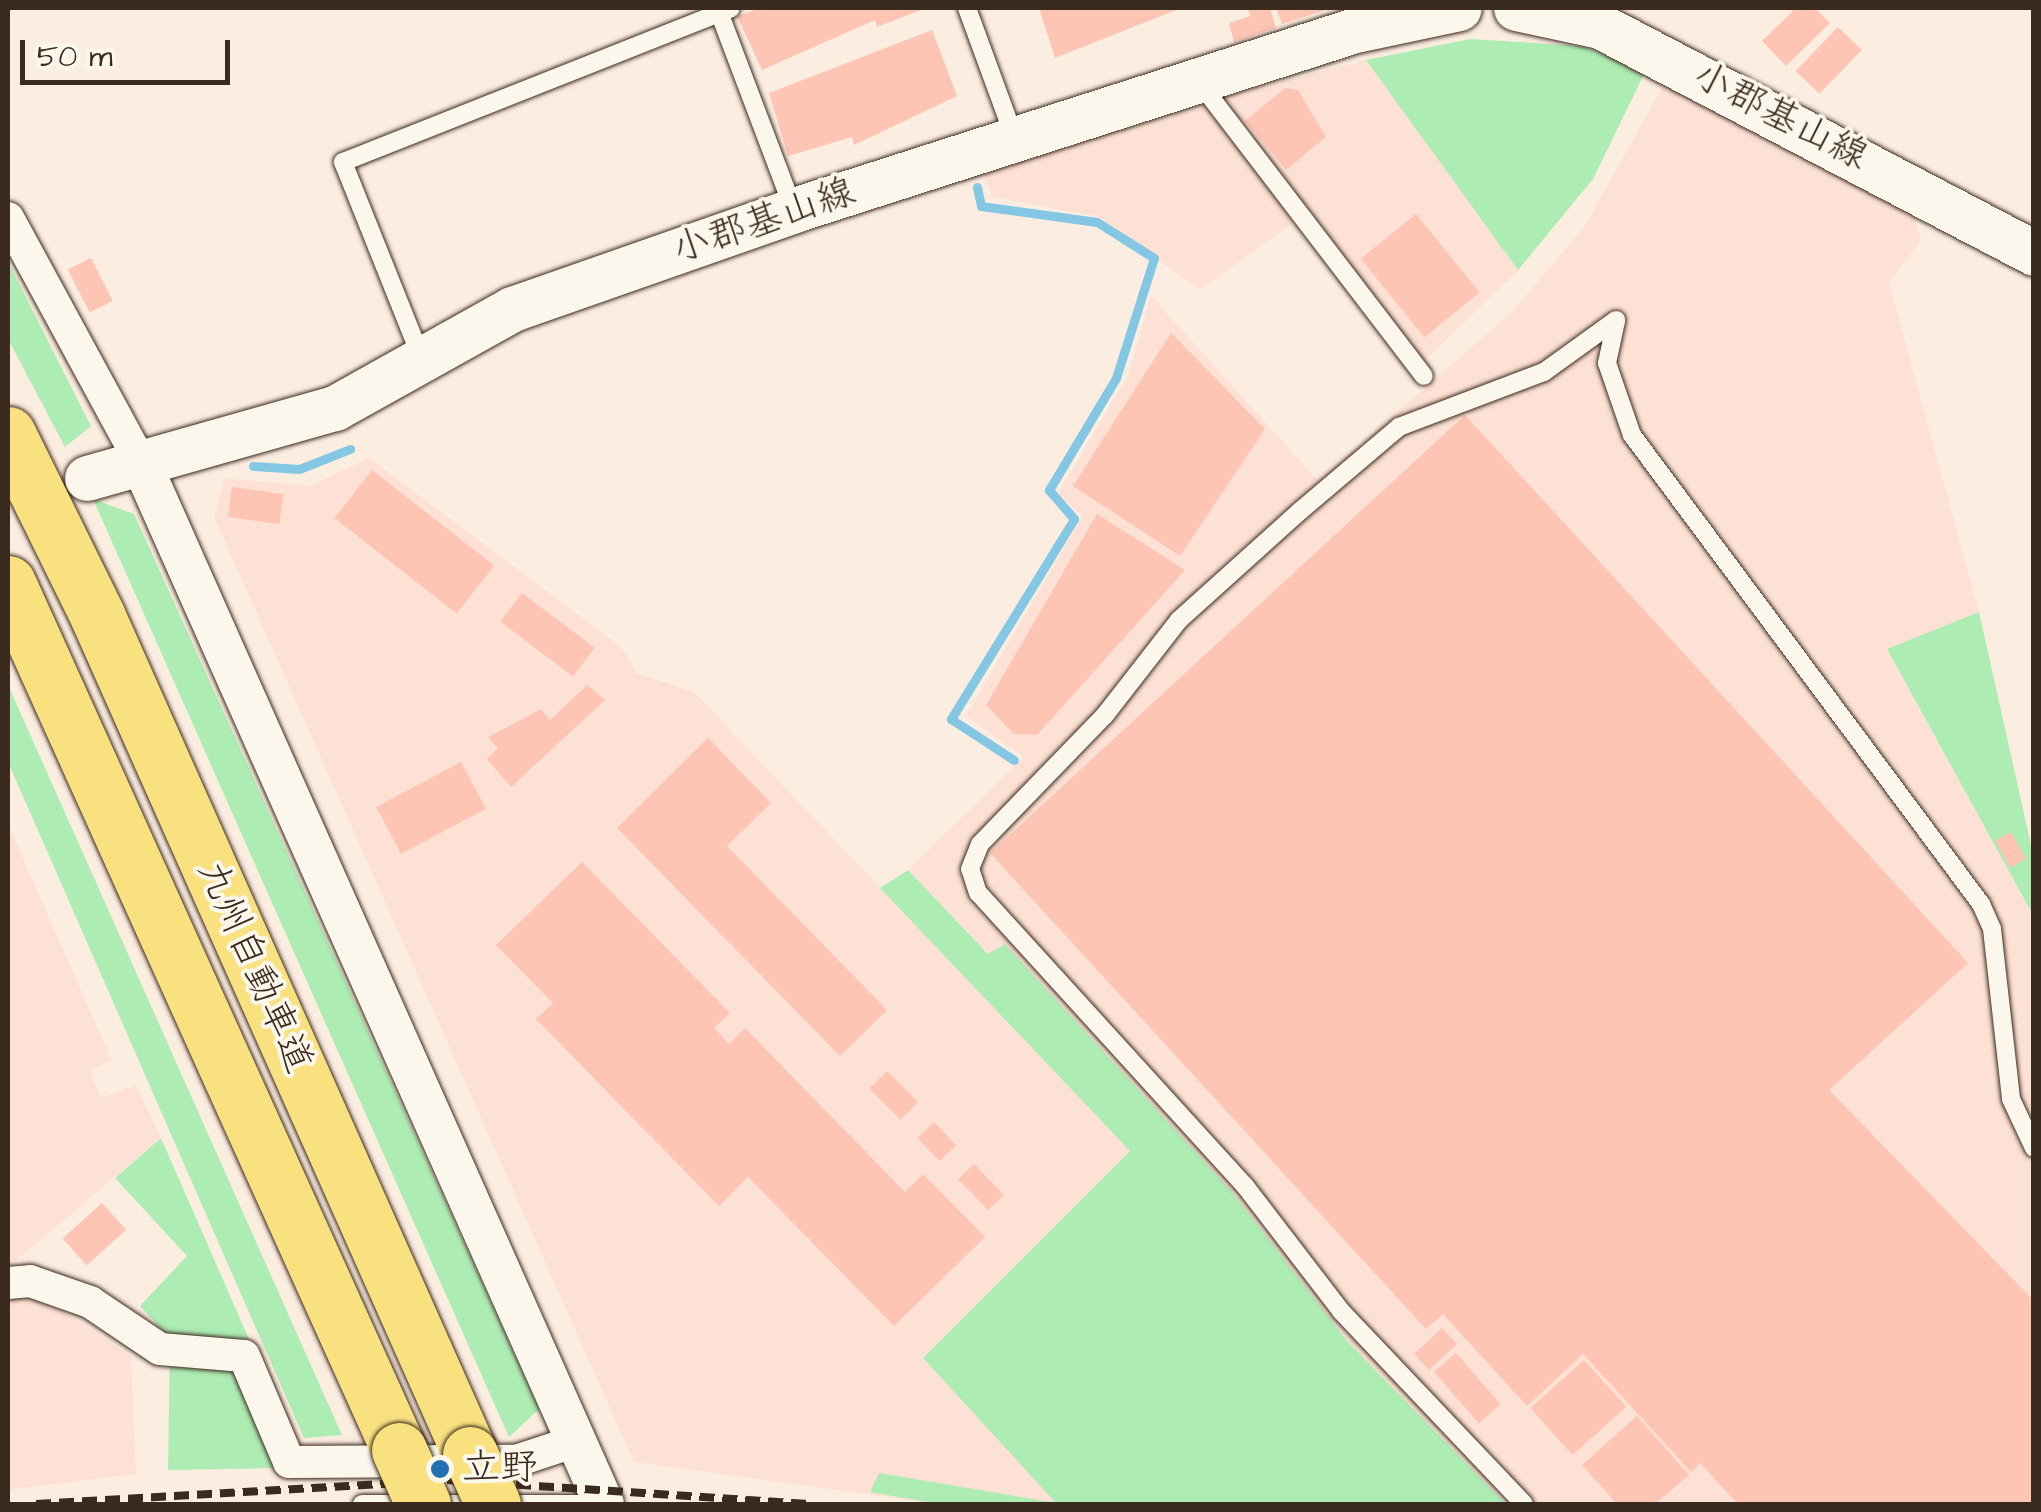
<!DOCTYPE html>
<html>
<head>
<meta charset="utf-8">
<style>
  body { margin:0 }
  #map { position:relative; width:2041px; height:1512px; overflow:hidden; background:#fcede1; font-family:"Architects Daughter","Klee One",sans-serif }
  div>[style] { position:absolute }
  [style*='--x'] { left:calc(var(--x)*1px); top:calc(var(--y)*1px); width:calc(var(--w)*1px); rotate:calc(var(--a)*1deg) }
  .built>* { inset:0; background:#fde1d4 }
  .green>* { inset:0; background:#adecb3 }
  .stream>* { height:9px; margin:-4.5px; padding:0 4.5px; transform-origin:4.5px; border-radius:4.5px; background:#84c7e5 }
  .building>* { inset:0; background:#fec5b4; transform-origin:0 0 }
  .roads { filter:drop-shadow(0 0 2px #3b2a1e) drop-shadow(0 0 2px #3b2a1e) }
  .service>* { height:18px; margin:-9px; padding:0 9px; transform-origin:9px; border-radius:9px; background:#fbf7ec }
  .minor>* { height:32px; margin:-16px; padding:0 16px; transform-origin:16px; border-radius:16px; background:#fbf7ec }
  .tertiary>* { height:40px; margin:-20px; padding:0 20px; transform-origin:20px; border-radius:20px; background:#fbf7ec }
  .secondary>* { height:45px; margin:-22.5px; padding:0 22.5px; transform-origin:22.5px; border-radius:22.5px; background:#fbf7ec }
  .motorway>* { height:55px; margin:-27.5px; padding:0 27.5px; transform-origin:27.5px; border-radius:27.5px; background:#fae180 }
  .rail>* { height:8px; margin-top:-4px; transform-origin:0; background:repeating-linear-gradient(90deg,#3b2a1e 0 15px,transparent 0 23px) }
  .bridges { filter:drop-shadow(0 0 2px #3b2a1e) drop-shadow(0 0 2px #3b2a1e) }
  .motorway-bridge>* { height:55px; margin:-27.5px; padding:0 27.5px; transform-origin:27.5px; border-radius:27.5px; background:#fae180 }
  .dots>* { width:28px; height:28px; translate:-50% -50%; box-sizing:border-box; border:5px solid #fbf7ec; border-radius:50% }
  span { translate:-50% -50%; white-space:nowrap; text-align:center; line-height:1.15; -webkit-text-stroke:8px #fbf7ec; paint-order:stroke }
  .street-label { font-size:38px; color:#3b2a1e }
  .poi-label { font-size:38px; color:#3b2a1e }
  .left { translate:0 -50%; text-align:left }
  .frame { position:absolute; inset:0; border:10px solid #3b2a1e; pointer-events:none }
  .scale { position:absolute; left:20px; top:40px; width:210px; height:45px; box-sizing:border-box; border:5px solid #3b2a1e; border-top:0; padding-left:12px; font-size:30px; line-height:35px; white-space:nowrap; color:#3b2a1e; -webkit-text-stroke:8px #fbf7ec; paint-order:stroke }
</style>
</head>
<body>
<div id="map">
  <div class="built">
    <div style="clip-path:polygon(1366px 60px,1518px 270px,1421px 364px,1219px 98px)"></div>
    <div style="clip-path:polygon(1665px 83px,1912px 212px,1921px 240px,1889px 283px,1979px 612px,1887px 650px,2033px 915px,2033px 1504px,1506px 1504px,1347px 1341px,1232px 1192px,1005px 945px,989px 954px,908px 870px,1024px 757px,966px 716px,1082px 517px,1058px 493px,1128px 376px,1151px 296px,1318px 481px,1513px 311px,1584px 227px)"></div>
    <div style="clip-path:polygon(1210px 104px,1294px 222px,1200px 290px,1100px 217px,992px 197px,982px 167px)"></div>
    <div style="clip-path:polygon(369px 458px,621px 647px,637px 673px,694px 692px,1130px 1151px,923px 1358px,1059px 1504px,939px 1504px,634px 1462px,214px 517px,225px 478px,310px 486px)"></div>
    <div style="clip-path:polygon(8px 824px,112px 1061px,90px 1070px,101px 1098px,136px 1085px,161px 1138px,8px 1267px)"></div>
    <div style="clip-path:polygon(36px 1294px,131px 1356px,136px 1474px,8px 1490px,8px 1296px)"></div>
  </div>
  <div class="green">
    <div style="clip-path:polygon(1470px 39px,1581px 46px,1646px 70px,1593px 179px,1518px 270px,1366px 60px)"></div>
    <div style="clip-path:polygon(8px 262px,91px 426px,65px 447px,8px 339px)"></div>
    <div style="clip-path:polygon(93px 499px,134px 514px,539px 1409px,509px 1437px)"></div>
    <div style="clip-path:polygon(1979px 612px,2033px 854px,2033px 915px,1887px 649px)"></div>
    <div style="clip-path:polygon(8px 685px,95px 880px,342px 1435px,304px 1438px,8px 762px)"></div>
    <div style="clip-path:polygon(908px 870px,988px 954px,1005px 944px,1232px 1192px,1347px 1341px,1506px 1504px,939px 1504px,870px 1492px,879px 1473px,1056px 1503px,923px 1358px,1130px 1151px,880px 888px)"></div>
    <div style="clip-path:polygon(161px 1138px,252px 1346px,278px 1468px,168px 1470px,170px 1339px,140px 1306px,187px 1256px,115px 1178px)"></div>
  </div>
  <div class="stream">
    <div style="--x:977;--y:187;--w:19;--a:78"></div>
    <div style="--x:981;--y:206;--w:117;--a:7.9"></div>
    <div style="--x:1097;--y:222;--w:67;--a:32.3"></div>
    <div style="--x:1154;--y:258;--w:126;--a:107.6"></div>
    <div style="--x:1116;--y:378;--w:131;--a:120.9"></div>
    <div style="--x:1049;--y:490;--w:38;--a:49"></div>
    <div style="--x:1074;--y:519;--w:235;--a:121.6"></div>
    <div style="--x:951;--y:719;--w:75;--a:33.1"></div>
    <div style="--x:253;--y:466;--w:46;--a:3.7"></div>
    <div style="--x:299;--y:469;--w:55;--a:-21.4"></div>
  </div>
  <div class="building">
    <div style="clip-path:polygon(761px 8px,926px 8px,877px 27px,875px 20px,762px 70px,737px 16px)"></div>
    <div style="clip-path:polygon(1039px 8px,1181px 8px,1055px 58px)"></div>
    <div style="clip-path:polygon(1248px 8px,1270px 8px,1276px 28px,1234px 42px,1229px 23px,1250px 16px)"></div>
    <div style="clip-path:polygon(1276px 8px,1290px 10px,1332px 8px,1282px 24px)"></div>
    <div style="clip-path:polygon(1796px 8px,1815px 8px,1830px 23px,1786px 66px,1762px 41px)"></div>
    <div style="left:1838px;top:27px;width:33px;height:61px;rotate:44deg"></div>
    <div style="clip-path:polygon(932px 30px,957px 96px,854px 145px,852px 137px,788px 156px,769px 93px)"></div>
    <div style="clip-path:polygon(1285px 88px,1298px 90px,1326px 137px,1286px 170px,1245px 121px)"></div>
    <div style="left:1416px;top:214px;width:101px;height:71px;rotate:51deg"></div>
    <div style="left:91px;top:258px;width:48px;height:26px;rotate:63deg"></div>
    <div style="clip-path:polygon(1171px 333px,1265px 429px,1180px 556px,1073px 486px)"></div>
    <div style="clip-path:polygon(1465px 415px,1968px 963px,1829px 1090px,2034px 1301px,2034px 1504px,1738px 1504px,1700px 1463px,1691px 1472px,1583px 1354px,1527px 1406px,1443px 1314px,1426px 1329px,990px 853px)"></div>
    <div style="left:372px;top:470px;width:155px;height:61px;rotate:38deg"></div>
    <div style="left:232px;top:487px;width:52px;height:30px;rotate:8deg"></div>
    <div style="clip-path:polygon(1097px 514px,1185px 570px,1037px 735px,1014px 734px,986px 705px)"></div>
    <div style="left:522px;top:593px;width:91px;height:36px;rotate:37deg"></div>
    <div style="clip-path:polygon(587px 685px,605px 700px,511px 787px,487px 759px,498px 748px,488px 737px,541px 709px,550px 720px)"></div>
    <div style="clip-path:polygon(708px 738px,771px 803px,727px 846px,887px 1010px,840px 1056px,617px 828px)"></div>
    <div style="left:461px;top:762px;width:53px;height:96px;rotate:62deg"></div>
    <div style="left:2011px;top:832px;width:31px;height:18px;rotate:61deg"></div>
    <div style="clip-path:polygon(582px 862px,730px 1013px,714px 1028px,729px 1044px,745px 1028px,905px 1192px,923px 1174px,985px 1237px,894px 1326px,748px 1177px,719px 1206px,536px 1019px,553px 1003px,496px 945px)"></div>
    <div style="left:887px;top:1071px;width:44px;height:25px;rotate:45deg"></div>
    <div style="left:934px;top:1122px;width:32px;height:23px;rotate:46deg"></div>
    <div style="left:974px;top:1164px;width:43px;height:22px;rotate:46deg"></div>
    <div style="left:102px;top:1203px;width:36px;height:53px;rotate:48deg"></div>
    <div style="left:1442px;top:1328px;width:22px;height:38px;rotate:47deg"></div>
    <div style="left:1456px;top:1353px;width:68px;height:29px;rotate:49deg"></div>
    <div style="left:1584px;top:1360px;width:63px;height:72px;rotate:48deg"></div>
    <div style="clip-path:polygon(1637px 1416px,1689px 1475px,1655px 1504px,1617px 1504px,1582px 1465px)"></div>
  </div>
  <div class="roads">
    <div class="service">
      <div style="--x:967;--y:8;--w:140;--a:69.9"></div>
      <div style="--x:719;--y:12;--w:210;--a:69.3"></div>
      <div style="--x:1199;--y:82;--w:370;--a:52.6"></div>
      <div style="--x:1616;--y:321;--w:43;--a:102.1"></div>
      <div style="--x:1607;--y:363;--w:76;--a:70.9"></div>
      <div style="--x:1632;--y:435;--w:585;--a:53.35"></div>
      <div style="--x:1981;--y:904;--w:27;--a:66"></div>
      <div style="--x:1992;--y:929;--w:171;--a:83.6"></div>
      <div style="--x:2011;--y:1099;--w:54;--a:64.9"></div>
      <div style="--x:421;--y:357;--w:210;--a:-111.8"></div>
      <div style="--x:343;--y:162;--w:417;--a:-21.6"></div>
      <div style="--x:362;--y:1504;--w:238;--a:0"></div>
      <div style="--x:1524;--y:1504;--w:266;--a:-133.5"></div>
      <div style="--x:1341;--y:1311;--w:158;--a:-127.5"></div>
      <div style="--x:1245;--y:1186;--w:396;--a:-132.3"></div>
      <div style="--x:978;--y:893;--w:25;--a:-108"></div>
      <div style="--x:970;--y:869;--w:27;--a:-68"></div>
      <div style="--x:980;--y:844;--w:180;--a:-45.9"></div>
      <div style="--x:1105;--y:715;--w:120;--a:-52.1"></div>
      <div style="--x:1179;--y:620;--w:163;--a:-42"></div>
      <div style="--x:1300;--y:511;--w:130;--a:-40.3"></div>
      <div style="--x:1399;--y:427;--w:155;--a:-20.8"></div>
      <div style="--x:1544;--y:372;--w:89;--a:-35.8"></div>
    </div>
    <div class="minor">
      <div style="--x:8;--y:218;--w:279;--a:61.5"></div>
      <div style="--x:8;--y:1283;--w:22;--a:-5"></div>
      <div style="--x:30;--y:1281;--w:64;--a:19.3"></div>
      <div style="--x:90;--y:1302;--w:84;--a:33.9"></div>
      <div style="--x:160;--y:1349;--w:84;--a:4.8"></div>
      <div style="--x:244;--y:1356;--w:115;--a:67"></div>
      <div style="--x:289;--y:1462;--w:227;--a:-0.3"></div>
      <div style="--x:516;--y:1461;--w:60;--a:-18.4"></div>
    </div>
    <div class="tertiary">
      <div style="--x:141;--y:463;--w:1139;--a:66.02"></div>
    </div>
    <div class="secondary">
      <div style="--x:1516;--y:8;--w:86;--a:12.1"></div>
      <div style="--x:1600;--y:26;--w:490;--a:27.6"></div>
      <div style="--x:87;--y:478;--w:258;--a:-15.8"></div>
      <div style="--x:335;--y:408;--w:203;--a:-29.2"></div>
      <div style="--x:512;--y:309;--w:299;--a:-19.3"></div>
      <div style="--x:794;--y:210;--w:589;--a:-17.79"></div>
      <div style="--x:1355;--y:30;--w:106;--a:-11.9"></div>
    </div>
    <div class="motorway">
      <div style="--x:8;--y:434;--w:202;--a:63.8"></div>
      <div style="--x:97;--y:615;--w:918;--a:66.03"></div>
      <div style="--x:8;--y:583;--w:951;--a:65.73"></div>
    </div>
  </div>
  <div class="rail">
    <div style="--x:36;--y:1504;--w:412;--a:-3.3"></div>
    <div style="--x:447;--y:1480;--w:366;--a:3.8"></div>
  </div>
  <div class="bridges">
    <div class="motorway-bridge">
      <div style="--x:399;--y:1450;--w:59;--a:66"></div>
      <div style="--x:470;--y:1454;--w:55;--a:65.3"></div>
    </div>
  </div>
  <div class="dots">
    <div style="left:440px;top:1469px;background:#1f6fb2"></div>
  </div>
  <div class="street-label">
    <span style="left:1780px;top:117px;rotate:27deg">小郡基山線</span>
    <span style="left:764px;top:222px;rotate:-19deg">小郡基山線</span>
    <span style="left:254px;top:967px;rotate:66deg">九州自動車道</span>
  </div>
  <div class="poi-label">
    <span class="left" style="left:462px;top:1469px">立野</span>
  </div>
  <div class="frame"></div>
  <div class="scale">50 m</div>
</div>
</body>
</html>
